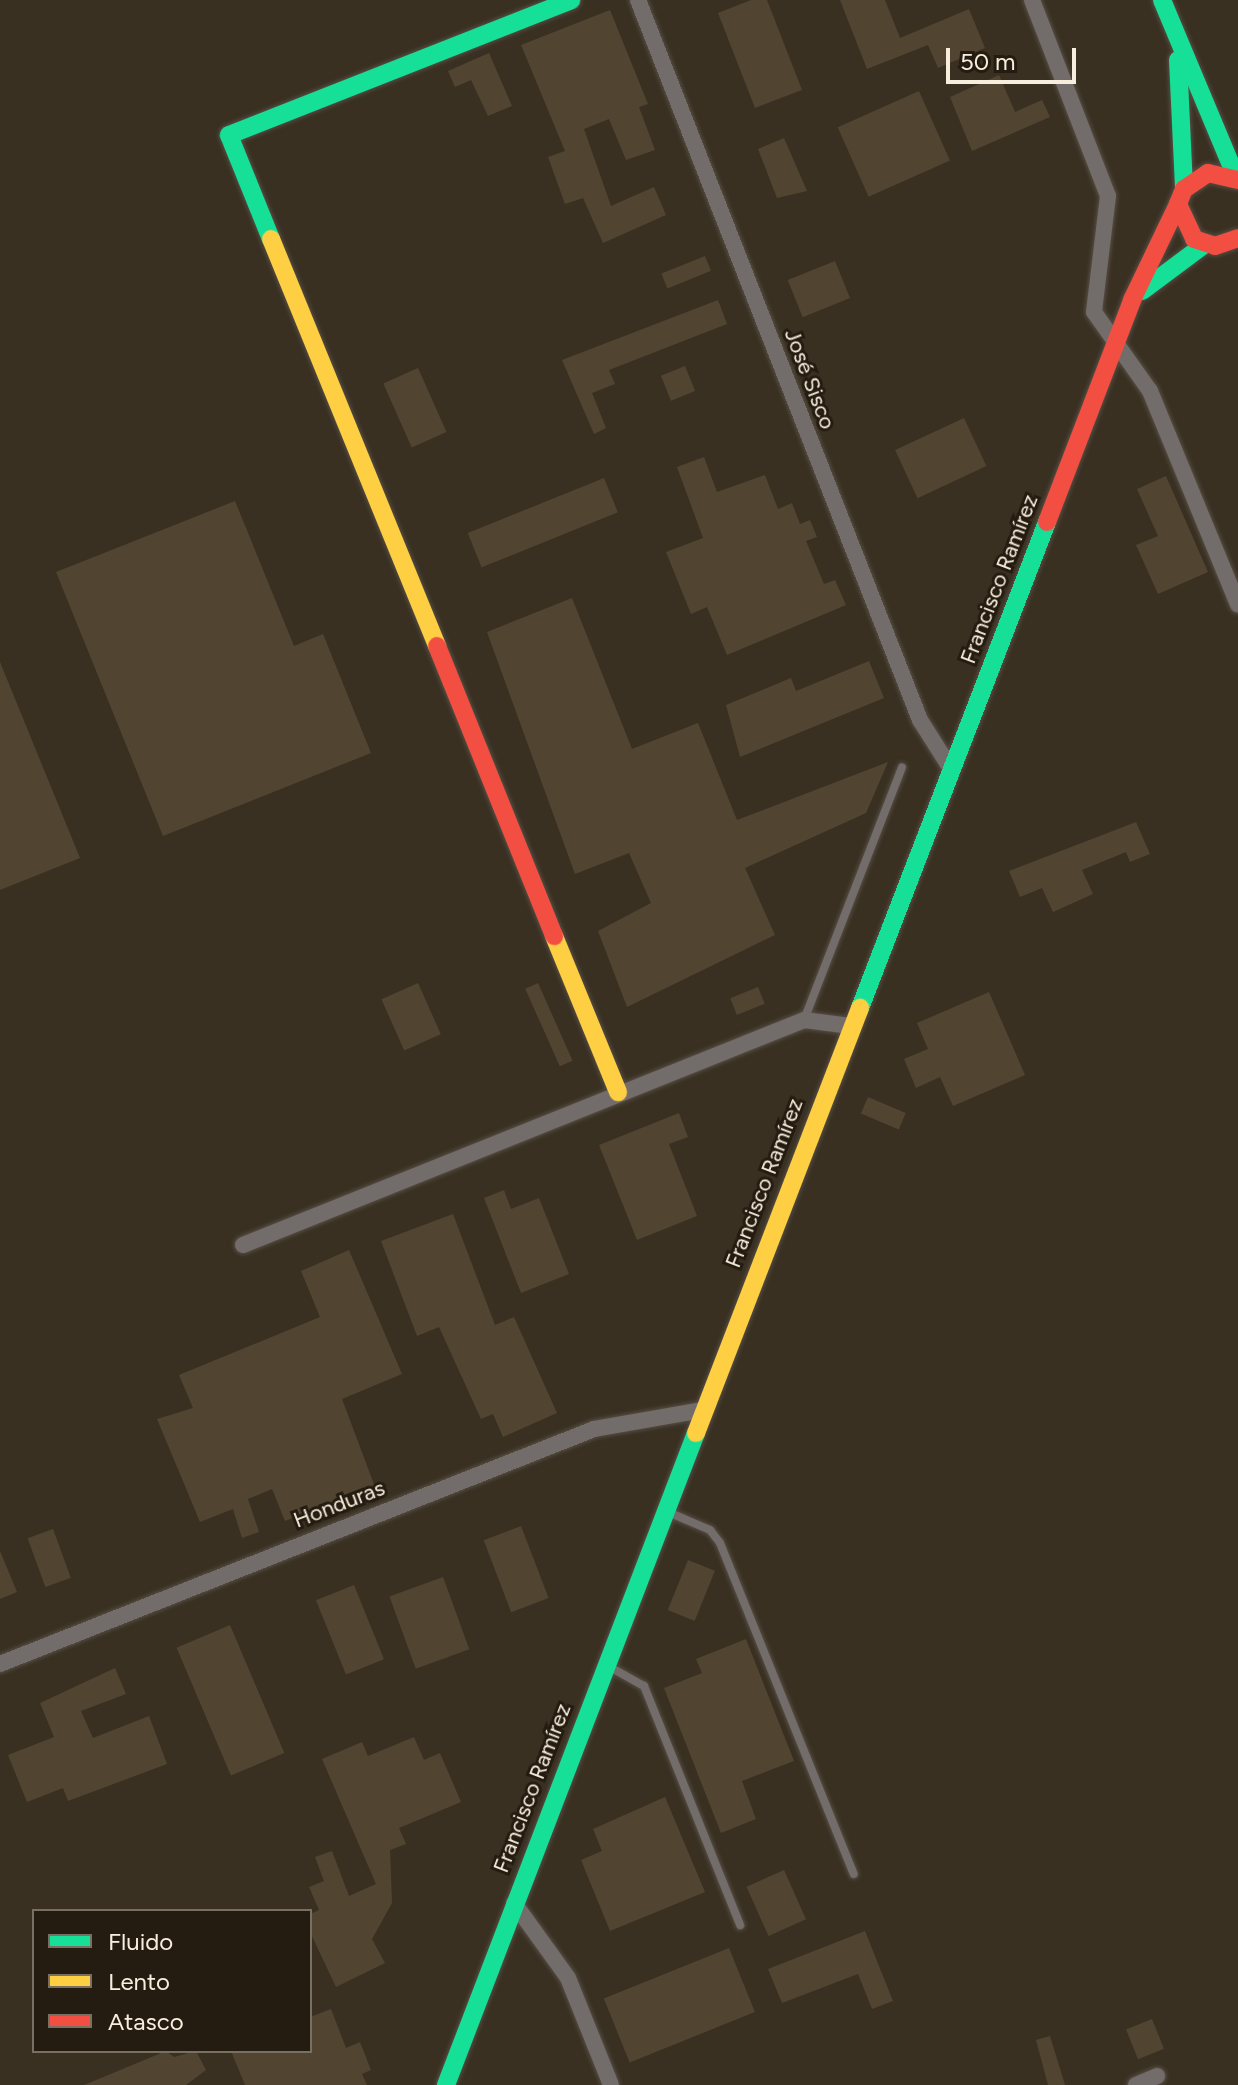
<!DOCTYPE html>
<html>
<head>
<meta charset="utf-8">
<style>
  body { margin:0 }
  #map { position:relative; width:1238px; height:2085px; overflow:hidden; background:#393022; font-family:Figtree,sans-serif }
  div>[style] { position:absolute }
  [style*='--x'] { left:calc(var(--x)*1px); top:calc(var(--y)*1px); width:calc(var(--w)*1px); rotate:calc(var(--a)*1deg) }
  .building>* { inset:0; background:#514531; transform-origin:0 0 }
  .roads { filter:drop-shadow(0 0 2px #564e42) drop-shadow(0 0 2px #564e42) }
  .lane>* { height:8px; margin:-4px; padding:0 4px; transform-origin:4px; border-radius:4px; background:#726c6b }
  .street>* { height:16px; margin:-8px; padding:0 8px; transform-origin:8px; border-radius:8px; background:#726c6b }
  .fast>* { height:18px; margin:-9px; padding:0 9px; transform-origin:9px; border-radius:9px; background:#16e098 }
  .slow>* { height:18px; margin:-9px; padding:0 9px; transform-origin:9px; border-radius:9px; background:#ffcf43 }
  .jam>* { height:18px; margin:-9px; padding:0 9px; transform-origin:9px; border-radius:9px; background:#f24e42 }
  span { translate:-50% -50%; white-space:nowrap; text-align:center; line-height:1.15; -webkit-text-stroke:6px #241c10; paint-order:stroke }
  .street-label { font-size:22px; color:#f8eede }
  .legend { position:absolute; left:32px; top:1909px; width:280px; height:144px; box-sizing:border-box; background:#241c10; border:2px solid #797062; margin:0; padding:10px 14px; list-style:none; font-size:24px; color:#f8eede }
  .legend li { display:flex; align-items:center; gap:16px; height:40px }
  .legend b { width:40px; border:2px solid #797062 }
  .scale { position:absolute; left:946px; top:48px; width:130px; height:36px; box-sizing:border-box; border:4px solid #f8eede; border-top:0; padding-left:10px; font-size:24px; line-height:28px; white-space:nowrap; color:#f8eede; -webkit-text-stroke:6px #241c10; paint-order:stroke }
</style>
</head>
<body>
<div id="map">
  <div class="building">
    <div style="clip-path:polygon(751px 0,767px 0,802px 90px,755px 108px,718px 13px)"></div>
    <div style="clip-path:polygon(840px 0,885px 0,900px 38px,969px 9px,985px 48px,938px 68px,928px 45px,867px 69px)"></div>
    <div style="clip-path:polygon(610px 10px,648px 104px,639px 107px,655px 150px,626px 160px,609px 119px,584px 129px,611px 206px,654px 187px,666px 215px,603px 243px,583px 198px,565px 204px,548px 157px,565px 151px,521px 45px)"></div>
    <div style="clip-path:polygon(489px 53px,512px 106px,488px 116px,471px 80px,455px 87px,448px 71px)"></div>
    <div style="clip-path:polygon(999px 75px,1015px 112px,1042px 100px,1050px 117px,972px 151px,950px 97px)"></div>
    <div style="left:919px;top:91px;width:76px;height:89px;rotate:66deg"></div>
    <div style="clip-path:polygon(784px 138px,807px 191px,777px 198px,758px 149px)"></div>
    <div style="left:705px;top:256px;width:16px;height:47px;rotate:68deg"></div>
    <div style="left:835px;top:261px;width:40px;height:51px;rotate:68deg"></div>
    <div style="clip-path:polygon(718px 300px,727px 324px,609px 370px,615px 384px,592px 393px,606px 428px,594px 434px,562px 360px)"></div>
    <div style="left:685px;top:366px;width:27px;height:26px;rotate:68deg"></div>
    <div style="left:418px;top:368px;width:70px;height:38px;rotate:66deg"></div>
    <div style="left:964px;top:418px;width:53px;height:76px;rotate:65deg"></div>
    <div style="clip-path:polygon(704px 457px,717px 492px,765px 475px,778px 509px,792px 503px,800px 524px,810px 520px,817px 537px,806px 541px,824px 584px,835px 580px,846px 605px,727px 655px,707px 607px,691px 614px,666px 552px,703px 538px,677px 467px)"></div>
    <div style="clip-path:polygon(1166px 476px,1208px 572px,1158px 594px,1136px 545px,1158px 536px,1137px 489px)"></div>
    <div style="left:604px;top:478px;width:37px;height:147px;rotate:68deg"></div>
    <div style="clip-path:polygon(235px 501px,294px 646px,323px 634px,371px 753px,163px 836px,56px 572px)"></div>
    <div style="clip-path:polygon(572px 598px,632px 749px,698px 723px,737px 820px,888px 762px,866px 813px,745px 868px,775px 935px,627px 1007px,598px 931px,651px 903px,629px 853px,575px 874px,487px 632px)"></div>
    <div style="clip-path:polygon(869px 661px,884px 698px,740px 757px,726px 705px,791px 678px,796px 691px)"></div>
    <div style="clip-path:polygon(0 662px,80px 858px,0 890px)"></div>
    <div style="clip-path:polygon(1136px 822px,1150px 854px,1130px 862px,1126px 852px,1082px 870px,1093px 894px,1053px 912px,1042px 888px,1020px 897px,1009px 871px)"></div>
    <div style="left:418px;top:983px;width:56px;height:40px;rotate:66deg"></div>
    <div style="left:538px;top:983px;width:85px;height:14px;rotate:66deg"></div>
    <div style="left:758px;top:987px;width:18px;height:30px;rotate:68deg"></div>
    <div style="clip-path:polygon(989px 992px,1025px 1075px,953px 1106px,940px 1077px,916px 1088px,904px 1059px,928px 1049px,917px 1023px)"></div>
    <div style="left:868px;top:1097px;width:41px;height:18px;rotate:23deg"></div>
    <div style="clip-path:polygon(679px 1113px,688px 1137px,669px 1144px,697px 1216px,637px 1240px,599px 1145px)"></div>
    <div style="clip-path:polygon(504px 1190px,511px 1209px,539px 1198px,569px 1274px,521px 1293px,484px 1198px)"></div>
    <div style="clip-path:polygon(453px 1214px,495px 1325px,514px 1317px,557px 1413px,503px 1437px,493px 1414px,481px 1419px,439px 1327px,417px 1336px,381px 1241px)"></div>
    <div style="clip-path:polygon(349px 1250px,402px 1374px,342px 1399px,375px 1487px,285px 1521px,272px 1489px,248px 1499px,259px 1532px,242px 1538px,233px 1509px,200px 1522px,157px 1419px,193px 1408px,179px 1375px,320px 1317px,301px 1271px)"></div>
    <div style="left:521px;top:1526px;width:77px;height:40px;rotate:69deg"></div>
    <div style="left:53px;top:1529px;width:52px;height:27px;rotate:70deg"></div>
    <div style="clip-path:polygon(0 1551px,17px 1592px,0 1599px)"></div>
    <div style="left:688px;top:1560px;width:29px;height:54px;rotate:22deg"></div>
    <div style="left:443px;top:1577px;width:77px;height:57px;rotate:70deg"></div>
    <div style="left:354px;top:1585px;width:80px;height:41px;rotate:68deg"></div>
    <div style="left:230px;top:1625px;width:139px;height:58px;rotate:67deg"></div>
    <div style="clip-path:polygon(746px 1639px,794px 1761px,742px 1781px,756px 1819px,721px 1833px,664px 1688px,702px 1673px,696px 1659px)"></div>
    <div style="clip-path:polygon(115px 1668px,126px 1694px,81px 1711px,93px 1738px,149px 1716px,167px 1764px,68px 1801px,63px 1788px,27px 1802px,8px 1755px,54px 1737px,40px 1703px)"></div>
    <div style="clip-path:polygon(414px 1737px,424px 1760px,440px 1753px,461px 1802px,399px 1828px,406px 1844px,390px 1850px,392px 1903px,372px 1939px,385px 1963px,336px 1987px,310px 1932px,310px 1914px,319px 1910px,309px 1887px,324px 1881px,315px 1857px,332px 1851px,349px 1896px,376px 1884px,322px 1759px,362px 1742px,368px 1756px)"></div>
    <div style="clip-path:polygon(665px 1797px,705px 1892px,610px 1931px,581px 1860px,602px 1851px,593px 1829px)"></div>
    <div style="left:784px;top:1870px;width:54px;height:41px;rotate:66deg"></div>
    <div style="clip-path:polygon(865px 1931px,893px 2001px,872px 2009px,858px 1974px,782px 2003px,768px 1969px)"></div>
    <div style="left:729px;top:1948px;width:69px;height:135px;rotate:68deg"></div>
    <div style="clip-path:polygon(331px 2009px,346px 2048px,360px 2042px,371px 2070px,362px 2074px,367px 2085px,245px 2085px,231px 2051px,310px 2051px,310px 2017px)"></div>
    <div style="left:1152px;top:2019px;width:32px;height:28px;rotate:68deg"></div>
    <div style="clip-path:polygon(1050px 2036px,1065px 2085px,1048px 2085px,1036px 2040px)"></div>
    <div style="clip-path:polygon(166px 2051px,174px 2057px,196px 2051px,206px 2070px,186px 2085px,84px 2085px)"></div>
  </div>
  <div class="roads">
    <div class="lane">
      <div style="--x:804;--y:1020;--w:271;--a:-68.8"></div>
      <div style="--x:668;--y:1512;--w:46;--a:23.2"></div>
      <div style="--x:710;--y:1530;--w:16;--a:52"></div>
      <div style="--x:720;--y:1543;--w:357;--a:68"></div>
      <div style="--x:608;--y:1666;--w:41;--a:29.1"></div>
      <div style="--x:644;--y:1686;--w:258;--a:68.1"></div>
    </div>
    <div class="street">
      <div style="--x:638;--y:0;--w:773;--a:68.61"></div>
      <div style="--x:920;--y:720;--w:58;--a:57.7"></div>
      <div style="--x:1032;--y:0;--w:210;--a:68.8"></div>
      <div style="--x:1108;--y:196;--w:117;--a:96.9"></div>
      <div style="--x:1094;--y:312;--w:97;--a:54.7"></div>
      <div style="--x:1150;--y:391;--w:231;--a:67.6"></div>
      <div style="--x:243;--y:1245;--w:604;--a:-21.85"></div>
      <div style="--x:804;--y:1020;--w:47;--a:7.3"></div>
      <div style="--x:0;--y:1664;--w:639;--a:-21.58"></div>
      <div style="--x:594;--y:1429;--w:110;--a:-10"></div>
      <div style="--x:514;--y:1903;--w:92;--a:54.2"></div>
      <div style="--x:568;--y:1978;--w:115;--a:68.1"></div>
      <div style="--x:1136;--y:2085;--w:23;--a:-23"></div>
    </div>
    <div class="fast">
      <div style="--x:1162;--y:0;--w:194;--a:67.3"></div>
      <div style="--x:1178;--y:60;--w:129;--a:87.3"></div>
      <div style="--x:271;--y:239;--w:112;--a:-112"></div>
      <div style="--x:229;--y:135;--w:368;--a:-21.5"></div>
      <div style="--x:1142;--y:291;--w:79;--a:-36.7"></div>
      <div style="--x:860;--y:1008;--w:521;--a:-68.95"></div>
      <div style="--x:446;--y:2085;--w:698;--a:-69.02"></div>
    </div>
    <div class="slow">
      <div style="--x:271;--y:239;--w:440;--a:67.8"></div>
      <div style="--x:554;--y:936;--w:169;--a:67.7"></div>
      <div style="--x:696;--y:1433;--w:456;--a:-68.9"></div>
    </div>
    <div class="jam">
      <div style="--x:1238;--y:180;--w:31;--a:-167"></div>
      <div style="--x:1208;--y:173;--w:29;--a:146"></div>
      <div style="--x:1184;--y:189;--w:16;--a:112"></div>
      <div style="--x:1178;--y:204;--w:38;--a:65"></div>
      <div style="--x:1194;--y:239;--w:22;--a:18"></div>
      <div style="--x:1215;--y:246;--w:24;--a:-19"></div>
      <div style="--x:1047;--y:522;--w:238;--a:-69"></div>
      <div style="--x:1132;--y:300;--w:106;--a:-64.4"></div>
      <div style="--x:437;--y:646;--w:313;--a:68"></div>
    </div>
  </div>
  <div class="street-label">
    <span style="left:810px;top:379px;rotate:69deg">José Sisco</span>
    <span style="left:999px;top:579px;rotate:-69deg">Francisco Ramírez</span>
    <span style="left:764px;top:1183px;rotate:-69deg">Francisco Ramírez</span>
    <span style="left:339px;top:1504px;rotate:-21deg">Honduras</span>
    <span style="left:532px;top:1788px;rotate:-69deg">Francisco Ramírez</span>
  </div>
  <ul class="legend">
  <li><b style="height:10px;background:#16e098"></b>Fluido</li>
  <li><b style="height:10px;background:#ffcf43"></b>Lento</li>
  <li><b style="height:10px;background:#f24e42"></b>Atasco</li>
  </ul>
  <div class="scale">50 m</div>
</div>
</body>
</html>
